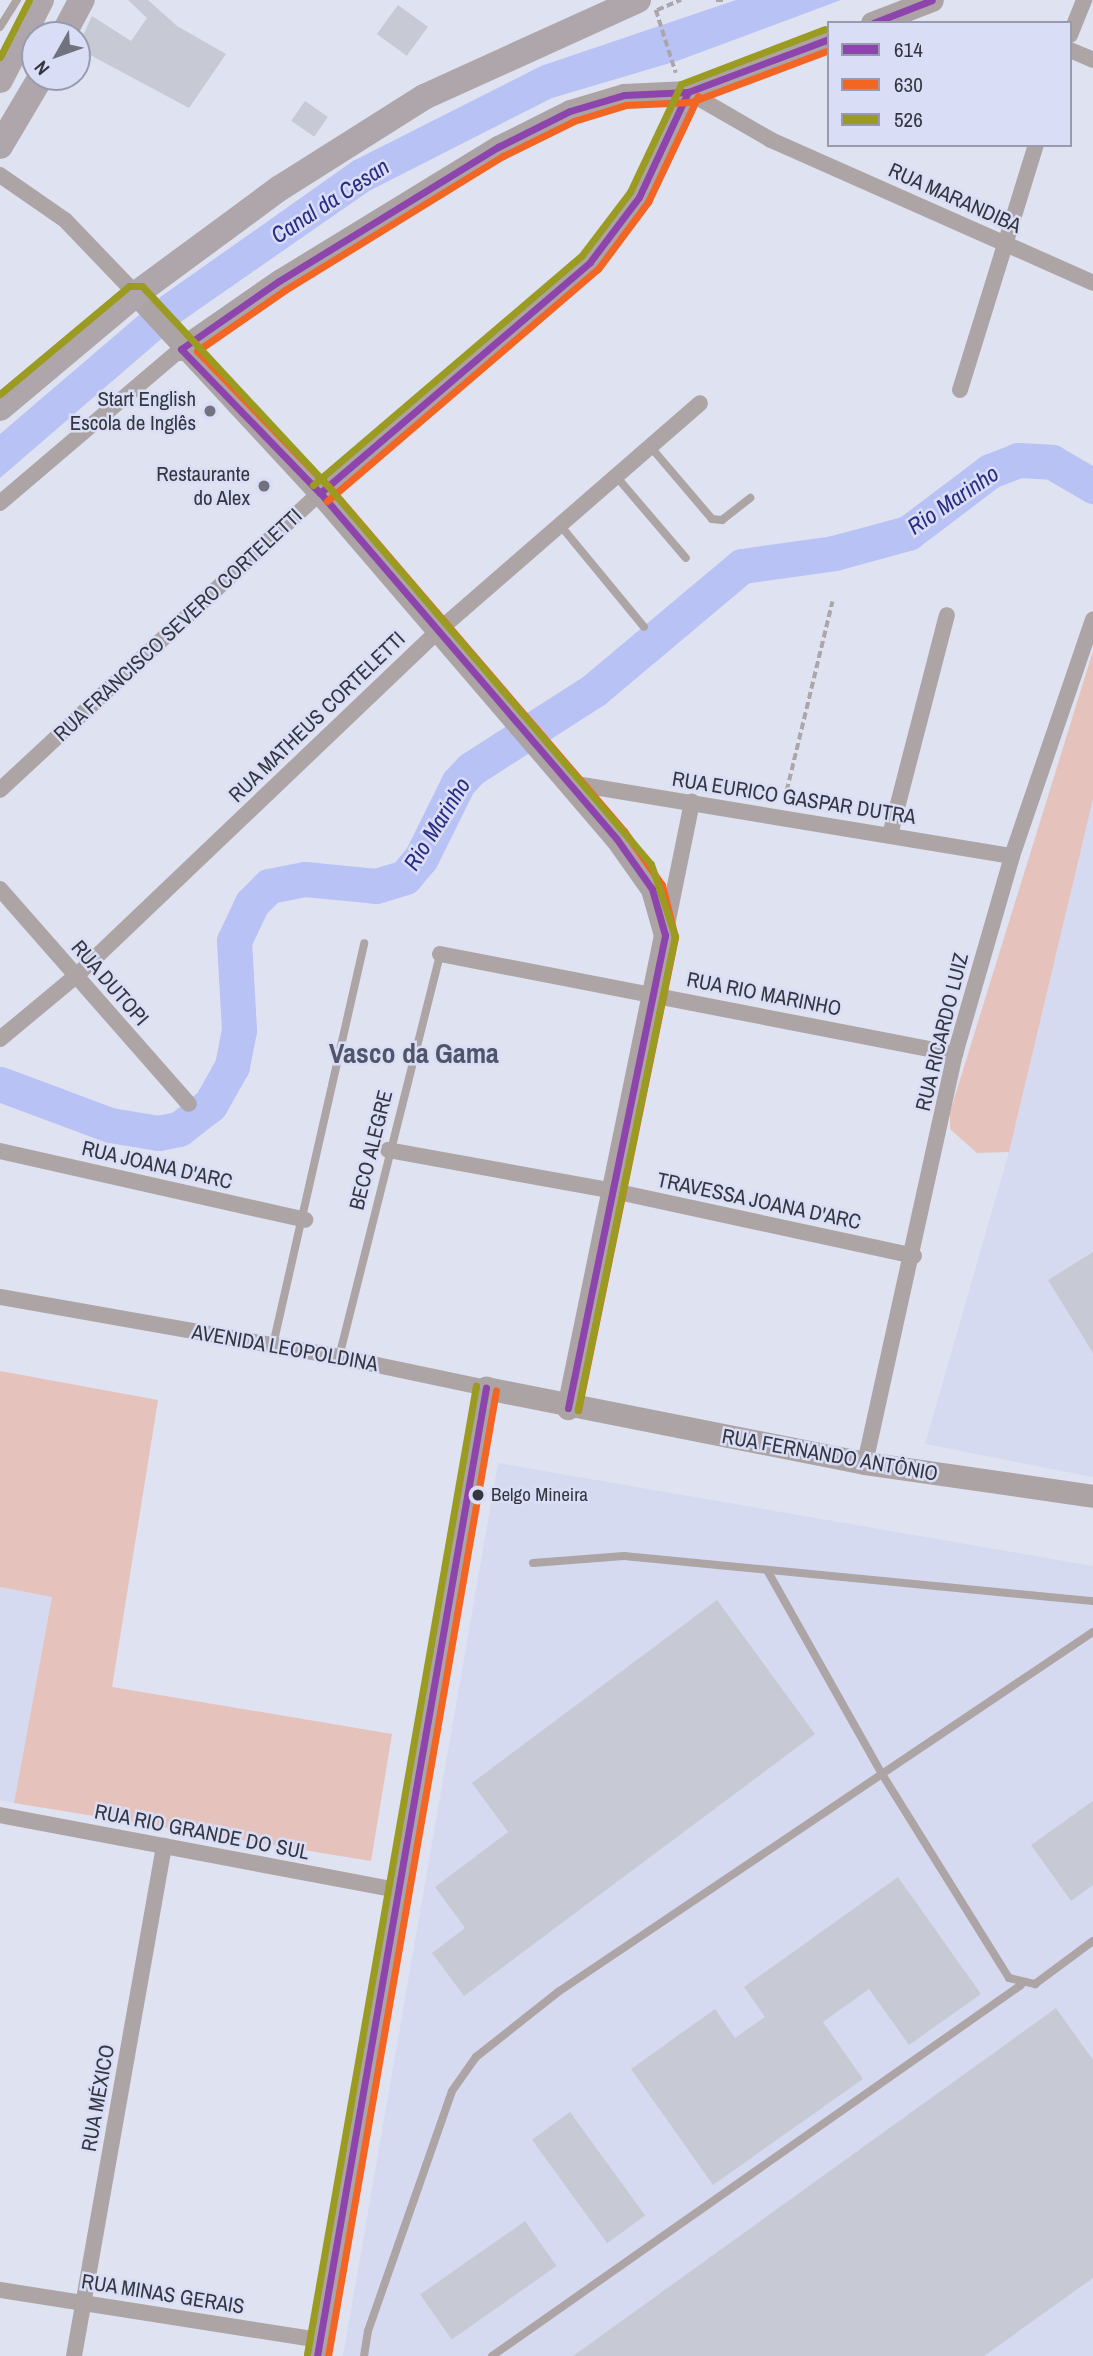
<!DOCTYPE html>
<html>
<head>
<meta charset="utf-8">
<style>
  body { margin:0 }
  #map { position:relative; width:1093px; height:2356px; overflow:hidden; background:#dfe2f0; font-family:"Archivo Narrow",sans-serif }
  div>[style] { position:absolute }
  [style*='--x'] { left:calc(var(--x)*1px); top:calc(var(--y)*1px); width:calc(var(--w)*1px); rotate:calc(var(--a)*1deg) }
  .built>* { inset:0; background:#d5daf1 }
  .green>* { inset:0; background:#e6c2bc }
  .water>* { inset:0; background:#b8c2f4 }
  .river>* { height:35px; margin:-17.5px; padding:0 17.5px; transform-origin:17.5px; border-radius:17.5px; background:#b8c2f4 }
  .building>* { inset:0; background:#c7cad4; transform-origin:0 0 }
  .path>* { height:3.5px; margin-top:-1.75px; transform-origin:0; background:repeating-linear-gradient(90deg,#aba6a9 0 7px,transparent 0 10.5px) }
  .lane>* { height:8px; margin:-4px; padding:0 4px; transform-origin:4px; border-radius:4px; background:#ada4a5 }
  .street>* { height:16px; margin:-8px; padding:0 8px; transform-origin:8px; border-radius:8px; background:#ada4a5 }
  .secondary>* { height:23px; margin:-11.5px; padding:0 11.5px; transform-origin:11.5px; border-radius:11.5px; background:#aca3a5 }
  .primary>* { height:26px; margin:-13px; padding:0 13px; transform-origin:13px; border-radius:13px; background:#aea6aa }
  .bus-1>* { height:7px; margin:-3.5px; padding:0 3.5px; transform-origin:3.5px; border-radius:3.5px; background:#8e44ad }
  .bus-2>* { height:7px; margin:-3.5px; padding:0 3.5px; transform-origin:3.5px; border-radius:3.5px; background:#f26522 }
  .bus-3>* { height:7px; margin:-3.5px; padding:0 3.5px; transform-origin:3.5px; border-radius:3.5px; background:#9a9b20 }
  .dots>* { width:19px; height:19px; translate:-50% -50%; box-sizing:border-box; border:4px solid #d9def6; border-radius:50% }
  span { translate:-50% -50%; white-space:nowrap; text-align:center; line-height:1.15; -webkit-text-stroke:5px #d9def6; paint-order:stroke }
  .bus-label { font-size:19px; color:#343740 }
  .left { translate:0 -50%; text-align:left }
  .street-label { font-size:21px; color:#343740 }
  .poi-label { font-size:21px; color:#343740 }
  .right { translate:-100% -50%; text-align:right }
  .water-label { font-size:23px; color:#2a2c85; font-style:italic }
  .district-label { font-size:28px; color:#515569; font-weight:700 }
  .legend { position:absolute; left:827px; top:21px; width:245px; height:126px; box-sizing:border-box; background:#d9def6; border:2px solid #979bad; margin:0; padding:9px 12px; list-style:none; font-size:21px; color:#343740 }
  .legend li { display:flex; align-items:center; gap:14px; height:35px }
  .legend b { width:35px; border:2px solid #979bad }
  .north { position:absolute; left:21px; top:21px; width:70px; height:70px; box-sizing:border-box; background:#d9def6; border:2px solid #979bad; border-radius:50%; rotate:230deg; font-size:19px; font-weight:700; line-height:28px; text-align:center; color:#343740 }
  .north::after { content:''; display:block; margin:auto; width:24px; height:32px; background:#70737e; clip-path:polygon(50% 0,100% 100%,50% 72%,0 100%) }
</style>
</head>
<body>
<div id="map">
  <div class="built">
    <div style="clip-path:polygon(1093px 799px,1093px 1477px,925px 1444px,1009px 1152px)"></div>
    <div style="clip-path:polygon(498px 1463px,1093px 1566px,1093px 2356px,343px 2356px)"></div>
    <div style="clip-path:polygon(0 1587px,52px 1597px,14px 1803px,0 1800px)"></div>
  </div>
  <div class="green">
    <div style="clip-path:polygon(1093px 651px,1093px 799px,1009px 1152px,977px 1153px,950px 1129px,950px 1112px)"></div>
    <div style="clip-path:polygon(0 1371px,158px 1400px,112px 1687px,392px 1734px,371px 1861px,14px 1803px,52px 1597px,0 1587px)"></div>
  </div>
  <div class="water">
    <div style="clip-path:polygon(736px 0,841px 0,677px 61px,552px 98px,369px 191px,182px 321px,0 478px,0 434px,159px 298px,353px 161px,541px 66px)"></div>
  </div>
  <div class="river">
    <div style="--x:0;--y:1084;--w:117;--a:20.4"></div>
    <div style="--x:110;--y:1125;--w:49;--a:9.5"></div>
    <div style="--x:158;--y:1133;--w:21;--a:-11"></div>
    <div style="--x:179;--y:1129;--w:39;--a:-38"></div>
    <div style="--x:210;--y:1105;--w:45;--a:-60.6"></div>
    <div style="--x:232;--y:1066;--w:37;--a:-79"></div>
    <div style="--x:239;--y:1030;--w:89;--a:-93.2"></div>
    <div style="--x:234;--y:941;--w:42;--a:-64.7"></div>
    <div style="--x:252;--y:903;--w:24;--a:-45"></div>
    <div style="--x:269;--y:886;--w:37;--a:-11"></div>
    <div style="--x:305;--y:879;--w:71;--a:5.6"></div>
    <div style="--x:376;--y:886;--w:30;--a:-17"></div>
    <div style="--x:405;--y:877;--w:25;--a:-50"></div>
    <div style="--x:421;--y:858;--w:84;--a:-63.7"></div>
    <div style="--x:458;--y:783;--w:19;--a:-47"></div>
    <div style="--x:471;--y:769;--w:146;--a:-32.7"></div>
    <div style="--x:594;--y:690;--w:193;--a:-40"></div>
    <div style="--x:742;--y:566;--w:93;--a:-8"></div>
    <div style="--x:834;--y:553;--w:77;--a:-15.1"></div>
    <div style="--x:908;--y:533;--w:103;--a:-37.1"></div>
    <div style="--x:990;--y:471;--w:30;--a:-21"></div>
    <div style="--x:1018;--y:460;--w:34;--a:3"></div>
    <div style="--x:1052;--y:462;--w:48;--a:30.3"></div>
  </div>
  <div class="building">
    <div style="clip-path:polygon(128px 0,148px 0,177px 26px,226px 54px,189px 108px,77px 48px,92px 16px,131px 41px,147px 18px)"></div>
    <div style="left:398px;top:5px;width:37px;height:36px;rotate:36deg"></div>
    <div style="left:305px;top:101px;width:28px;height:24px;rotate:35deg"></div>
    <div style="clip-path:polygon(1093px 1252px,1093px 1353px,1048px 1280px)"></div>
    <div style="clip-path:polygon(717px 1600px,815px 1734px,464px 1996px,432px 1953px,465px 1928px,435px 1887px,508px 1832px,472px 1783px)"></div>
    <div style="clip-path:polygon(1093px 1801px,1093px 1885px,1071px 1901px,1031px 1845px)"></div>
    <div style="clip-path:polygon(898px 1877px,981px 1994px,909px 2045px,869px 1989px,823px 2022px,863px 2079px,713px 2185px,631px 2069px,715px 2009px,735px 2038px,765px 2017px,744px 1987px)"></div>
    <div style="clip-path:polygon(1056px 2008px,1093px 2060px,1093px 2278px,984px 2356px,573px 2356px)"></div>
    <div style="left:570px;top:2112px;width:128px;height:47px;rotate:54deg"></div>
    <div style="left:525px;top:2221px;width:55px;height:128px;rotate:55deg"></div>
  </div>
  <div class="path">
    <div style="--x:716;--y:0;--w:7;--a:0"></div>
    <div style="--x:656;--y:10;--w:66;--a:72.4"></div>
    <div style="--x:657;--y:10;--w:26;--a:-23"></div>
    <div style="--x:784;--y:801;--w:205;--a:-76.4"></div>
  </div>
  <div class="lane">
    <div style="--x:0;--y:27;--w:32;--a:-58"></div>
    <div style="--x:649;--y:445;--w:97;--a:49.6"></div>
    <div style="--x:712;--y:519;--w:10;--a:6"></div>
    <div style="--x:722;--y:520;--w:36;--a:-38"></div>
    <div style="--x:615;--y:475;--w:109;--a:49.5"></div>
    <div style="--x:560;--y:525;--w:132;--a:50.5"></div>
    <div style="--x:273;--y:1345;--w:412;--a:-77.2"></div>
    <div style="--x:339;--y:1357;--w:415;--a:-75.9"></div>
    <div style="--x:533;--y:1563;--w:91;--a:-4.4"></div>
    <div style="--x:624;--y:1556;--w:471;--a:5.5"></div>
    <div style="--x:767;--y:1570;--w:234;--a:60.6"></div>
    <div style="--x:882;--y:1774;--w:240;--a:58.1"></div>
    <div style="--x:1009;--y:1978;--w:27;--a:13"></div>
    <div style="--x:1035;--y:1984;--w:72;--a:-36.6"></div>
    <div style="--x:364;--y:2356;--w:25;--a:-81"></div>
    <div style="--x:368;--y:2331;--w:254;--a:-70.7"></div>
    <div style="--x:452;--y:2091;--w:42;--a:-54.8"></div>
    <div style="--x:476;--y:2057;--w:105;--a:-38.4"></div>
    <div style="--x:558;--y:1992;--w:645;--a:-33.94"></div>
    <div style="--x:492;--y:2356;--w:646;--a:-35.04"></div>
  </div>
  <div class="street">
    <div style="--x:1070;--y:35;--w:38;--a:-68"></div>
    <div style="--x:1070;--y:50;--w:25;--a:23"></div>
    <div style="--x:688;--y:92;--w:96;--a:30"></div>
    <div style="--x:771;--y:140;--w:352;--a:23.9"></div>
    <div style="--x:0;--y:175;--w:79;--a:34.7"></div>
    <div style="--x:65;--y:220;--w:103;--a:46.2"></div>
    <div style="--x:960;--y:390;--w:257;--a:-72.8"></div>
    <div style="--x:0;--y:503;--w:238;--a:-40.4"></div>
    <div style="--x:570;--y:783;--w:448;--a:9.4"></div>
    <div style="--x:0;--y:790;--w:437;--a:-42.9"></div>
    <div style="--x:890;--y:835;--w:227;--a:-75.5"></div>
    <div style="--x:0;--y:889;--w:286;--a:48.7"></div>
    <div style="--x:666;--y:930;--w:131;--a:-78.5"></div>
    <div style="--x:440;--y:954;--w:525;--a:10.99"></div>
    <div style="--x:0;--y:1039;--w:99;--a:-39.7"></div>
    <div style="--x:76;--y:976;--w:500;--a:-43.62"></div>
    <div style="--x:438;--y:631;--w:347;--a:-41"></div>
    <div style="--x:388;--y:1150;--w:225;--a:10.3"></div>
    <div style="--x:609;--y:1190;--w:312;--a:12.2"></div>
    <div style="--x:0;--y:1151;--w:313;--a:12.7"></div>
    <div style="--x:0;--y:1297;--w:344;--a:10"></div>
    <div style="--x:339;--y:1357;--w:150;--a:11.9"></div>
    <div style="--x:865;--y:1463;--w:419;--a:-77.6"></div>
    <div style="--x:955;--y:1054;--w:206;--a:-73.9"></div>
    <div style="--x:1012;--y:856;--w:250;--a:-71.1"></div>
    <div style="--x:0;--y:1815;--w:404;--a:10.7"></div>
    <div style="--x:0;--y:2290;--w:324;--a:8.9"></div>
    <div style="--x:74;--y:2356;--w:518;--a:-79.99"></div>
  </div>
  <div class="secondary">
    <div style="--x:872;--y:23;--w:64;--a:-21"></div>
    <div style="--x:136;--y:294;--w:271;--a:47.2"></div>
    <div style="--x:320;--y:493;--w:455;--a:49.4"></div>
    <div style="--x:616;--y:838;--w:62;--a:54.8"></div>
    <div style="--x:652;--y:889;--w:48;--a:74.2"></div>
    <div style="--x:665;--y:935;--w:483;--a:101.6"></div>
    <div style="--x:181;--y:349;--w:119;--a:-34.8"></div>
    <div style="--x:279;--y:281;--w:257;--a:-31.5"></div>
    <div style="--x:498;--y:147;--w:80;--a:-26.6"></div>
    <div style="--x:570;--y:111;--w:56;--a:-16.5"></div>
    <div style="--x:624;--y:95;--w:64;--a:-2.7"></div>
    <div style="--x:688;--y:92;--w:151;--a:-20.6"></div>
    <div style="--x:320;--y:493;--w:355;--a:-40.5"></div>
    <div style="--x:590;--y:262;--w:81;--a:-53"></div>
    <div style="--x:639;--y:197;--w:116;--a:-65"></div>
    <div style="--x:317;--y:2356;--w:983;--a:-80.1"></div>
    <div style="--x:486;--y:1388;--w:386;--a:11.2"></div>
    <div style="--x:865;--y:1463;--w:230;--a:8.2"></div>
  </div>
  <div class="primary">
    <div style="--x:63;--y:35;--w:40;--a:-62"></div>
    <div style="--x:0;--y:80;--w:90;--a:-62.9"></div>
    <div style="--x:0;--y:146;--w:80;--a:-59.3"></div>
    <div style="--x:0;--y:408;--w:177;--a:-40"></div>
    <div style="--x:136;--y:294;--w:179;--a:-36.4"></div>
    <div style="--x:280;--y:188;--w:170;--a:-32.3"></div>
    <div style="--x:424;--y:97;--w:235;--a:-24.4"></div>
  </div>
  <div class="bus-1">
    <div style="--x:873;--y:23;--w:63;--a:-21.3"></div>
    <div style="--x:320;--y:493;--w:355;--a:-40.5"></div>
    <div style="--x:590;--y:262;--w:81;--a:-53"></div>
    <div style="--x:639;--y:197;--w:116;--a:-65"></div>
    <div style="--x:568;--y:1408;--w:483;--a:-78.4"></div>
    <div style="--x:665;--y:935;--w:48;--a:-105.8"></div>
    <div style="--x:652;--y:889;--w:62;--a:-125.2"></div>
    <div style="--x:616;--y:838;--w:455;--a:-130.6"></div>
    <div style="--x:320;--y:493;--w:200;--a:-134"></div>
    <div style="--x:181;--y:349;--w:119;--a:-34.8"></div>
    <div style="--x:279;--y:281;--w:257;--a:-31.5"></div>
    <div style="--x:498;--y:147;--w:80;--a:-26.6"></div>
    <div style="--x:570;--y:111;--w:56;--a:-16.5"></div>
    <div style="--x:624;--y:95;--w:64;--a:-2.7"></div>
    <div style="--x:688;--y:92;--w:151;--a:-20.6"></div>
    <div style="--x:317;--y:2356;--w:983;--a:-80.1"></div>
  </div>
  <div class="bus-2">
    <div style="--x:327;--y:501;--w:357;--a:-40.6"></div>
    <div style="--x:598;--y:269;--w:84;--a:-53.3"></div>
    <div style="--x:648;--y:202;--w:117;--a:-64.7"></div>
    <div style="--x:578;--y:1410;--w:483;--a:-78.4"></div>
    <div style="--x:675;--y:937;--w:54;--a:-104"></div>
    <div style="--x:662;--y:885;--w:66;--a:-125.1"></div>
    <div style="--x:624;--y:831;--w:455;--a:-130.6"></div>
    <div style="--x:328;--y:486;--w:188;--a:-134.1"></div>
    <div style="--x:197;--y:351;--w:107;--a:-34.7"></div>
    <div style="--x:285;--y:290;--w:256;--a:-31.6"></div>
    <div style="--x:503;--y:156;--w:79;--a:-26.2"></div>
    <div style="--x:574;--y:121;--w:54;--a:-17.1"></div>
    <div style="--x:626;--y:105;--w:65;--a:-2.6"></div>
    <div style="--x:691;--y:102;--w:147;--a:-20.6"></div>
    <div style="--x:328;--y:2356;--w:980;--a:-80.13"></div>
  </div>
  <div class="bus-3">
    <div style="--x:0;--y:57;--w:64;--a:-63"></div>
    <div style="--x:0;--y:394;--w:168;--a:-39.9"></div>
    <div style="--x:129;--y:286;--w:13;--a:0"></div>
    <div style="--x:142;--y:286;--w:273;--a:47.1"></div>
    <div style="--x:328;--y:486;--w:497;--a:49.5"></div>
    <div style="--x:651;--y:864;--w:76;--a:71.6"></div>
    <div style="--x:675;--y:936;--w:484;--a:101.6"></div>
    <div style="--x:313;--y:485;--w:354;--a:-40.5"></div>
    <div style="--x:582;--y:255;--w:79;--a:-52.7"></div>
    <div style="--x:630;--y:192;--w:119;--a:-64.7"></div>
    <div style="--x:681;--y:84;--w:154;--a:-20.9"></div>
    <div style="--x:307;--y:2354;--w:983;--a:-80.1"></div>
  </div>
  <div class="dots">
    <div style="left:210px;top:411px;background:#70737e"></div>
    <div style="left:264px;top:486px;background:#70737e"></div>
    <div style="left:478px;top:1495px;background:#343740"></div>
  </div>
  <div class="bus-label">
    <span class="left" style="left:491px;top:1495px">Belgo Mineira</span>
  </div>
  <div class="street-label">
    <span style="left:955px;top:198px;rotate:24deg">RUA MARANDIBA</span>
    <span style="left:178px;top:625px;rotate:-43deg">RUA FRANCISCO SEVERO CORTELETTI</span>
    <span style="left:317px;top:717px;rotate:-44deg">RUA MATHEUS CORTELETTI</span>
    <span style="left:794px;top:798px;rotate:9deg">RUA EURICO GASPAR DUTRA</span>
    <span style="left:110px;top:983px;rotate:49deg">RUA DUTOPI</span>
    <span style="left:764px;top:994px;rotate:11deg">RUA RIO MARINHO</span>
    <span style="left:942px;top:1032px;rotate:-76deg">RUA RICARDO LUIZ</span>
    <span style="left:371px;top:1150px;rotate:-76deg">BECO ALEGRE</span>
    <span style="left:157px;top:1165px;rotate:13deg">RUA JOANA D'ARC</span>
    <span style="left:759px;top:1201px;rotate:12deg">TRAVESSA JOANA D'ARC</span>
    <span style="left:285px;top:1348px;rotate:10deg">AVENIDA LEOPOLDINA</span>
    <span style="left:830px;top:1455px;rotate:10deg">RUA FERNANDO ANTÔNIO</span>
    <span style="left:202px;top:1832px;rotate:11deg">RUA RIO GRANDE DO SUL</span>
    <span style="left:98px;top:2098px;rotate:-80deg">RUA MÉXICO</span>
    <span style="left:163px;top:2294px;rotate:9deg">RUA MINAS GERAIS</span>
  </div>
  <div class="poi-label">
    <span class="right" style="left:196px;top:411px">Start English<br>Escola de Inglês</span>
    <span class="right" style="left:250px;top:486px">Restaurante<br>do Alex</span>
  </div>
  <div class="water-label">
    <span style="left:330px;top:201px;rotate:-33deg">Canal da Cesan</span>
    <span style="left:953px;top:500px;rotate:-34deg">Rio Marinho</span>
    <span style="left:437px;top:824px;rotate:-58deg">Rio Marinho</span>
  </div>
  <div class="district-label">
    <span style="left:414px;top:1053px">Vasco da Gama</span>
  </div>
  <ul class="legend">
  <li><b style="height:9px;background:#8e44ad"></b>614</li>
  <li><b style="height:9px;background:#f26522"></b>630</li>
  <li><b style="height:9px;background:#9a9b20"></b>526</li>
  </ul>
  <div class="north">N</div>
</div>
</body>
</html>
